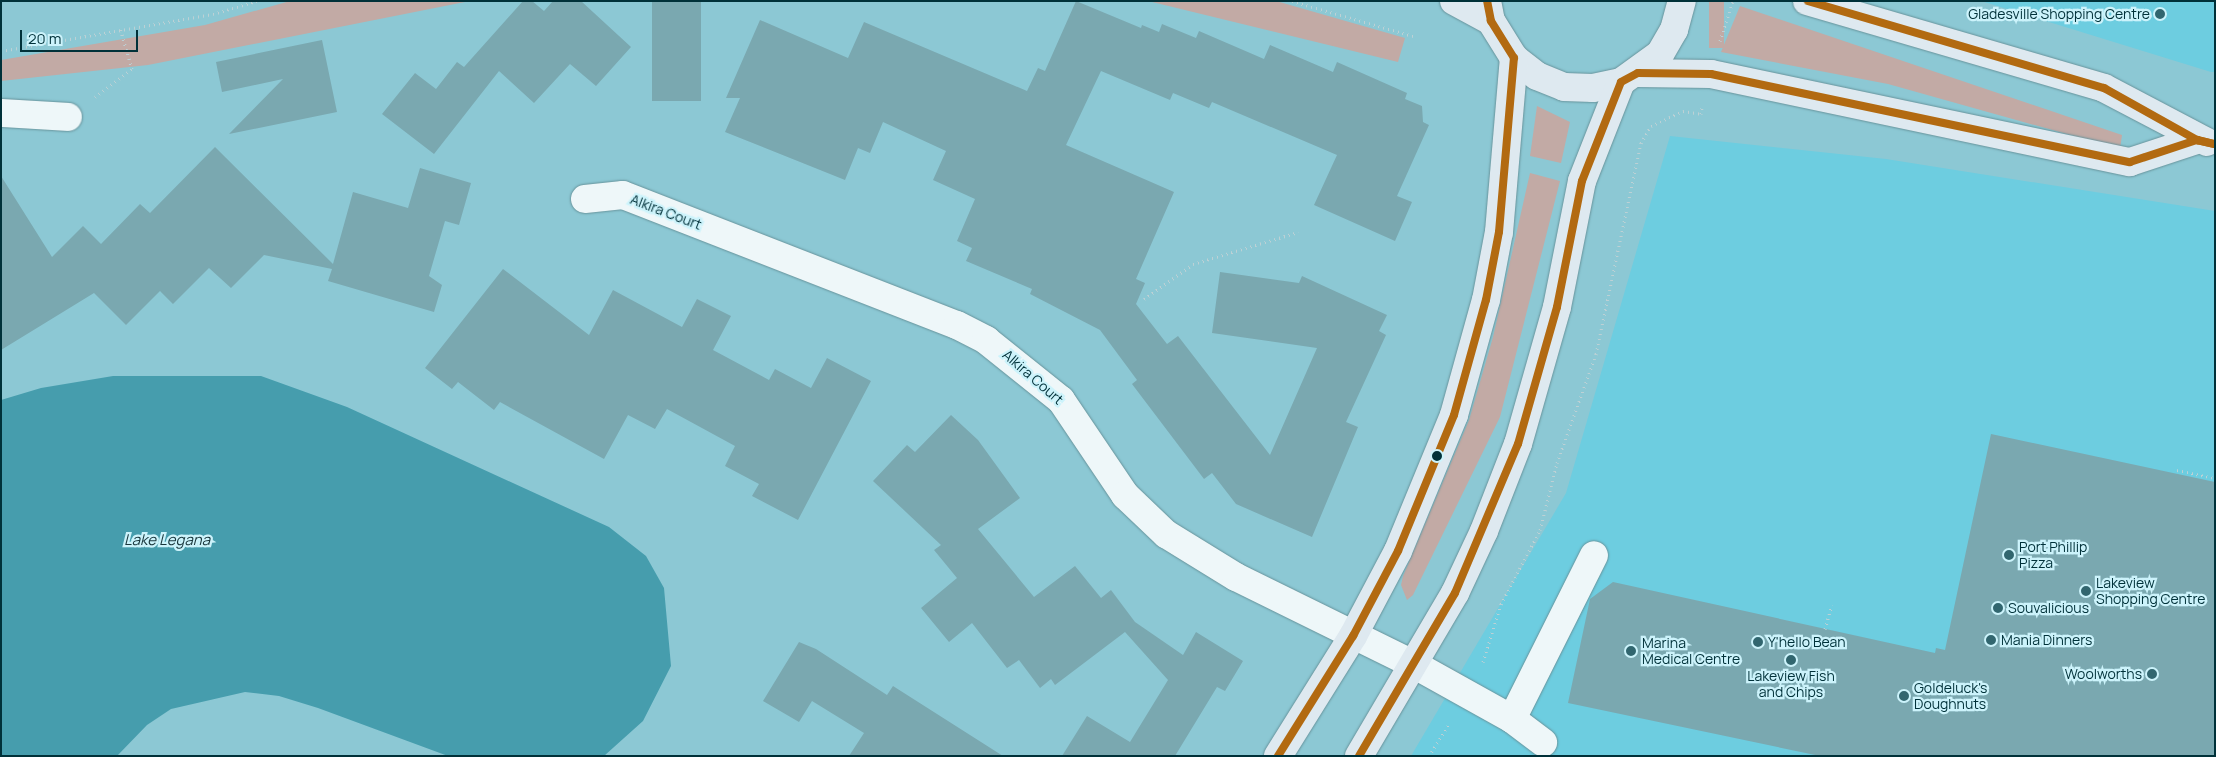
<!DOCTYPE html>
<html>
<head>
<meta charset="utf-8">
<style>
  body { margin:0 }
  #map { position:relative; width:2216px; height:757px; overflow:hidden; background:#8cc8d4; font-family:Manrope,sans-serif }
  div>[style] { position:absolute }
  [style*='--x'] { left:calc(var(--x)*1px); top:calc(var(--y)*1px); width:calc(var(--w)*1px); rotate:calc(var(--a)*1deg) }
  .built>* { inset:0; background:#6dcde0 }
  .green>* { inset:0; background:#c2aaa5; transform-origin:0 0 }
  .water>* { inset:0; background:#469dad }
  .building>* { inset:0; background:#7aa8b0; transform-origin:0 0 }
  .path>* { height:3px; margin-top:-1.5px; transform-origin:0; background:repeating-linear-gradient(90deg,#bdd1d5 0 1px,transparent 0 5px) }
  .roads { filter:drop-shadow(0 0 1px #67939b) drop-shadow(0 0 1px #67939b) }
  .minor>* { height:28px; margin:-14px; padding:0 14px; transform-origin:14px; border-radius:14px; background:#eef7f9 }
  .major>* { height:28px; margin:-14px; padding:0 14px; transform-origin:14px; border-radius:14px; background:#dee9f0 }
  .bus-1>* { height:8px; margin:-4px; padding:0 4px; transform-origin:4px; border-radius:4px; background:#b26a11 }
  .dots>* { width:14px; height:14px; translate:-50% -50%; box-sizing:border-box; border:2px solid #ccf3fb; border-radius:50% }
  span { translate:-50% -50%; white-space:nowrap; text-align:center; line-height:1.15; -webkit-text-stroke:4.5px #ccf3fb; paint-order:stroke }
  .poi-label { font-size:14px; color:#003139 }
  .right { translate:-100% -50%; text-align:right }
  .left { translate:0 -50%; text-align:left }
  .street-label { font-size:14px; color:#003139 }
  .water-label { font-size:15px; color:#19363c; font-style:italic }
  .frame { position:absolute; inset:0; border:2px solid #003139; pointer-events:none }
  .scale { position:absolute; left:20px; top:30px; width:118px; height:22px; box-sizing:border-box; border:2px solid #003139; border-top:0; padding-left:6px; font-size:15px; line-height:18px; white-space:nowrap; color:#003139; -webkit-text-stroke:4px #ccf3fb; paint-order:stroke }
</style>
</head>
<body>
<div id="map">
  <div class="built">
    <div style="clip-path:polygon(1981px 1px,2215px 1px,2215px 72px,2211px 72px)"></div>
    <div style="clip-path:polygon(1670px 136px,1886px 159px,2215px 211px,2215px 756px,1411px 756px,1566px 493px)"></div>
  </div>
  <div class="green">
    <div style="clip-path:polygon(290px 1px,470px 1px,148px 65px,1px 81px,1px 60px,205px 25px)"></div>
    <div style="clip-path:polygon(1148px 1px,1276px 1px,1405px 38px,1398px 62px)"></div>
    <div style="left:1709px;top:1px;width:15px;height:47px"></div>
    <div style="clip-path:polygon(1740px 6px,2122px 135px,2120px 149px,1888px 84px,1721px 52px)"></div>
    <div style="clip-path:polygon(1537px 106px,1570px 122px,1561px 163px,1530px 156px)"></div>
    <div style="clip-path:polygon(1530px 173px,1560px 181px,1500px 417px,1413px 595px,1407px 600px,1401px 585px,1403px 576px,1469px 420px,1493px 337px)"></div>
  </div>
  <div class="water">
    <div style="clip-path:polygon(113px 376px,261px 376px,347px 407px,609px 527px,646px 556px,664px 588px,671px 666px,643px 721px,604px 756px,448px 756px,318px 708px,279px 696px,245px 692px,171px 709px,147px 725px,117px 756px,1px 756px,1px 400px,41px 388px)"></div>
  </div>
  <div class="building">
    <div style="clip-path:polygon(523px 1px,532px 1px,544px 11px,553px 1px,581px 1px,631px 47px,596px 86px,570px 64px,534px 103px,499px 71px,434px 154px,382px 114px,415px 73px,436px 89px,457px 62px,464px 67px)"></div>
    <div style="left:652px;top:1px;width:49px;height:100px"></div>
    <div style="clip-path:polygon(1076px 1px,1141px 28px,1142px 25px,1159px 32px,1162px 24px,1196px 38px,1199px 31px,1264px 59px,1270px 45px,1333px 72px,1337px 62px,1407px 93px,1405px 99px,1422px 106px,1423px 122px,1429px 125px,1397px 196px,1412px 202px,1395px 241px,1314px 205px,1337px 155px,1212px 102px,1209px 108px,1173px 93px,1170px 100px,1101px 71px,1066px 145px,1174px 192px,1136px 279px,1145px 283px,1136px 304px,1167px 344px,1178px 336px,1270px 455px,1317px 348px,1212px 333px,1220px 272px,1299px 283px,1302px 276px,1387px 315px,1379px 331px,1386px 335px,1346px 422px,1358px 427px,1312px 537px,1236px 504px,1212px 473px,1204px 479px,1132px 384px,1137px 380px,1100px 330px,1030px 294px,1032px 289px,966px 261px,972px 248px,957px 241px,975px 199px,933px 180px,946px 151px,883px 122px,870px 153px,858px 148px,845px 180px,725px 132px,740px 98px,726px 98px,760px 20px,848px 58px,864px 22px,1027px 91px,1038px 68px,1045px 71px)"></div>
    <div style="clip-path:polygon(322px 40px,337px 112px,229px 134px,283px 79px,222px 92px,216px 62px)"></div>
    <div style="clip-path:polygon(215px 147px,333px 264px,353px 192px,408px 208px,420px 168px,471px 183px,459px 225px,445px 221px,429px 276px,442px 285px,434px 312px,328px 281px,332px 269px,264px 255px,231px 288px,209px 268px,173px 304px,160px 291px,126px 325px,94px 293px,1px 350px,1px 176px,52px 257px,83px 226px,101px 244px,140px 204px,150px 213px)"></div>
    <div style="clip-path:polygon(503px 269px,589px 335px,613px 290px,682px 327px,697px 299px,731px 316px,713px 350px,769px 380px,775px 369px,811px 388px,827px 358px,871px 381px,798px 520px,752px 496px,759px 484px,725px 466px,735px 446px,667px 409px,655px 429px,628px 415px,604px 459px,500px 402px,494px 410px,458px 382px,452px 389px,425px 368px)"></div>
    <div style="clip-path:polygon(951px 415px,978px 440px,1020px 498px,978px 529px,1034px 597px,1075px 566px,1101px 598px,1111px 590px,1135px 622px,1183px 655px,1196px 632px,1243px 661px,1225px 691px,1217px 687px,1175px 756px,1062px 756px,1087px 716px,1130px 742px,1168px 680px,1125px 632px,1055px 685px,1051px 679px,1040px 688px,1019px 660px,1007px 668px,972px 623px,949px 642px,921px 608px,957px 578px,934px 550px,941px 545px,873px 481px,907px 445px,915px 452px)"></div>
    <div style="clip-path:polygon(1991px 434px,2215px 482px,2215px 756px,1820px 756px,1568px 703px,1590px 599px,1613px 582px,1935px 653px,1936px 648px,1945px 650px)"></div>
    <div style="clip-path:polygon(799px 642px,816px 649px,887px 695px,893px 686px,1003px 756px,849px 756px,864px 733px,812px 701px,799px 722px,763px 701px)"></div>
  </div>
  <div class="path">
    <div style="--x:1292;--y:1;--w:126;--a:16.1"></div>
    <div style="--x:2049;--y:18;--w:11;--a:-80"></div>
    <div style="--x:1720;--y:41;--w:42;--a:-72"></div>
    <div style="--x:1;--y:51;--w:215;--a:-9.9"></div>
    <div style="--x:213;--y:14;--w:46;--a:-16.5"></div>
    <div style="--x:95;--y:97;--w:46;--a:-37.1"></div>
    <div style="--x:132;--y:69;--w:43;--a:-106.3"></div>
    <div style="--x:1144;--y:299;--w:60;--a:-35.5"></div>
    <div style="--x:1193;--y:264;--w:110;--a:-16.9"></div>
    <div style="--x:2177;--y:470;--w:39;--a:12"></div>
    <div style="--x:1825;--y:629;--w:25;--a:-74"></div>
    <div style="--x:1483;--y:662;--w:61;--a:-72.8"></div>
    <div style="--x:1501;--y:604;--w:84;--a:-62.2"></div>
    <div style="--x:1540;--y:530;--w:69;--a:-75.8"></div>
    <div style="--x:1557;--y:463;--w:116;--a:-70.3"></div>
    <div style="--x:1596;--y:354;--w:216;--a:-78"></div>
    <div style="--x:1641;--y:143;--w:20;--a:-60"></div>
    <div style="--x:1651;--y:126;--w:35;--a:-25"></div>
    <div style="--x:1683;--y:111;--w:18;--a:9"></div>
    <div style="--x:1701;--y:114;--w:7;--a:-82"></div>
    <div style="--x:1429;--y:756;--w:39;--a:-58"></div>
    <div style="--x:1799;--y:756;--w:4;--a:-90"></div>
  </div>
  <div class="roads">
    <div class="minor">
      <div style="--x:1;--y:113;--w:67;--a:3.4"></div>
      <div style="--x:585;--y:199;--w:38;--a:-6"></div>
      <div style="--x:623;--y:195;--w:358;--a:21.3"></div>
      <div style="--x:957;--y:325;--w:33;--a:27"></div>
      <div style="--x:986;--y:340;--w:96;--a:38.7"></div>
      <div style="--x:1061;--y:400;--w:115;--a:56"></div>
      <div style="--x:1125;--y:495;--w:57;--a:43.6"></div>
      <div style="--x:1166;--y:534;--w:82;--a:31.6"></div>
      <div style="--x:1236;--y:577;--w:199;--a:26.2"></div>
      <div style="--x:1415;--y:665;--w:111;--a:29.1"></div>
      <div style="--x:1512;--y:719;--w:39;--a:37"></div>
      <div style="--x:1512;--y:719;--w:183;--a:-63.4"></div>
    </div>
    <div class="major">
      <div style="--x:1454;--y:1;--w:42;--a:28.4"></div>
      <div style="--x:1487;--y:1;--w:20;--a:79"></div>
      <div style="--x:1491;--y:21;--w:44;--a:58.1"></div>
      <div style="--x:1514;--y:58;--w:29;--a:38"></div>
      <div style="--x:1537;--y:76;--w:29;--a:22"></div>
      <div style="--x:1564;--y:87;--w:29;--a:2"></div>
      <div style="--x:1593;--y:88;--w:29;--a:-12"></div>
      <div style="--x:1621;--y:82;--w:48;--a:-35.7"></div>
      <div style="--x:1660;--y:54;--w:28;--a:-60"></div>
      <div style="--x:1674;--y:30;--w:30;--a:-75"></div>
      <div style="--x:1807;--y:1;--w:309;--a:16.3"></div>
      <div style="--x:2104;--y:88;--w:116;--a:27.7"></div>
      <div style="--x:1638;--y:73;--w:73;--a:0.8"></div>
      <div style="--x:1711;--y:74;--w:428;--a:11.9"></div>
      <div style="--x:2130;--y:162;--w:71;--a:-18.2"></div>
      <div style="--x:1278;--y:756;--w:142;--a:-58"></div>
      <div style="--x:1353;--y:636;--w:96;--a:-62.1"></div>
      <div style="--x:1398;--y:551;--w:147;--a:-67.6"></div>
      <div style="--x:1454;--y:415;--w:119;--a:-74.5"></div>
      <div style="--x:1486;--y:300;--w:69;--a:-79.2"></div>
      <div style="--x:1499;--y:232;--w:175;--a:-85.1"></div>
      <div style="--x:1359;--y:756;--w:189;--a:-59.5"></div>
      <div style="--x:1455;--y:593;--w:68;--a:-64.9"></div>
      <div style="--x:1484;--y:531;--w:93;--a:-68.7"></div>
      <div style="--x:1518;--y:444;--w:142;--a:-74.1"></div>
      <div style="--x:1557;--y:307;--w:128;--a:-78.8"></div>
      <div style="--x:1582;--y:181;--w:106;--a:-68.5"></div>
    </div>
  </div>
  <div class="bus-1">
    <div style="--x:1808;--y:1;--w:309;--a:16.4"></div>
    <div style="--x:2104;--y:88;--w:107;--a:29.2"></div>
    <div style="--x:2197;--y:140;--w:18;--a:13"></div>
    <div style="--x:1278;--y:756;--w:142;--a:-58"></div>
    <div style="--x:1353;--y:636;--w:96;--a:-62.1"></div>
    <div style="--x:1398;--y:551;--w:147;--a:-67.6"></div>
    <div style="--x:1454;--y:415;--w:119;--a:-74.5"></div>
    <div style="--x:1486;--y:300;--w:69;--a:-79.2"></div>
    <div style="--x:1499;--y:232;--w:175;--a:-85.1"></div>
    <div style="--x:1514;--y:58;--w:44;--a:-121.9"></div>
    <div style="--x:1491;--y:21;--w:20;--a:-101"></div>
    <div style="--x:1359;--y:756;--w:189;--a:-59.5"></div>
    <div style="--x:1455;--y:593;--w:162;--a:-67.1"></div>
    <div style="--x:1518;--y:444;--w:142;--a:-74.1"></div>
    <div style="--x:1557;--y:307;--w:128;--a:-78.8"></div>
    <div style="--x:1582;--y:181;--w:106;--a:-68.5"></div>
    <div style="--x:1621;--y:82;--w:19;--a:-28"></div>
    <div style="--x:1638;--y:73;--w:73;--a:0.8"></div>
    <div style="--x:1711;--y:74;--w:428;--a:11.9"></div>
    <div style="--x:2130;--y:162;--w:71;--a:-18.2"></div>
    <div style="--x:2197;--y:140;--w:18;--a:13"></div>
  </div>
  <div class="dots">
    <div style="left:2160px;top:14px;background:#31666f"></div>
    <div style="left:1437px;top:456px;background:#003139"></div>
    <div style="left:2009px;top:555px;background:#31666f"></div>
    <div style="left:2086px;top:591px;background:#31666f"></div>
    <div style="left:1998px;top:608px;background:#31666f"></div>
    <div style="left:1991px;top:640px;background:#31666f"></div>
    <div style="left:1758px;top:642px;background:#31666f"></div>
    <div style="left:1631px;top:651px;background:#31666f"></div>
    <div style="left:1791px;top:660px;background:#31666f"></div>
    <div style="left:2152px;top:674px;background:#31666f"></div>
    <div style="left:1904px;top:696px;background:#31666f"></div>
  </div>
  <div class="poi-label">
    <span class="right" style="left:2150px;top:14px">Gladesville Shopping Centre</span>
    <span class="left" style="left:2019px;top:555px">Port Phillip<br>Pizza</span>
    <span class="left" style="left:2096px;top:591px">Lakeview<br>Shopping Centre</span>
    <span class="left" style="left:2008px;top:608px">Souvalicious</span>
    <span class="left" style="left:2001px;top:640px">Mania Dinners</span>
    <span class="left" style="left:1768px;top:642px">Y'hello Bean</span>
    <span class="left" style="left:1642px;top:651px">Marina<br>Medical Centre</span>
    <span class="right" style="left:2142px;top:674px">Woolworths</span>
    <span style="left:1791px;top:684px">Lakeview Fish<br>and Chips</span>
    <span class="left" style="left:1914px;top:696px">Goldeluck's<br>Doughnuts</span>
  </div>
  <div class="street-label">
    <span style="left:666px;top:212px;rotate:21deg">Alkira Court</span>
    <span style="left:1033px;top:377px;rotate:41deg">Alkira Court</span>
  </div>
  <div class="water-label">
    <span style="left:167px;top:540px">Lake Legana</span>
  </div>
  <div class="frame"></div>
  <div class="scale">20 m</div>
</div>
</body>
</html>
